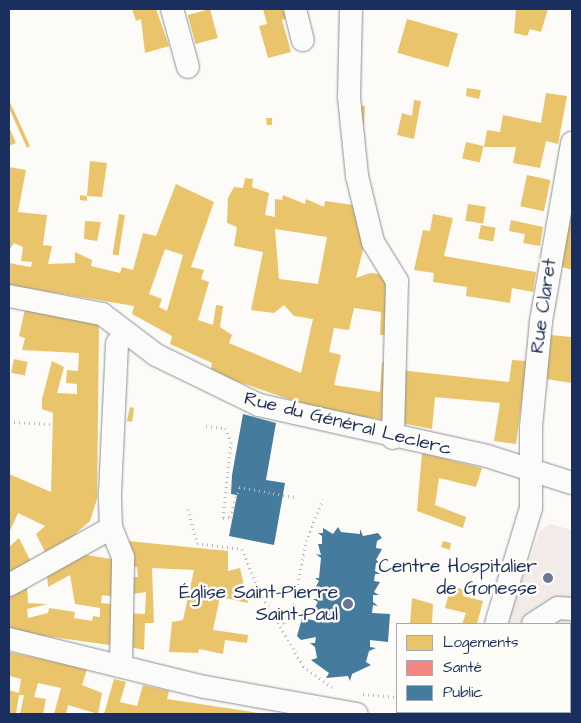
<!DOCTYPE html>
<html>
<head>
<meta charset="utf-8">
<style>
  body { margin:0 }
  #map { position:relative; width:581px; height:723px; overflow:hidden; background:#fcfbf8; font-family:"Architects Daughter",sans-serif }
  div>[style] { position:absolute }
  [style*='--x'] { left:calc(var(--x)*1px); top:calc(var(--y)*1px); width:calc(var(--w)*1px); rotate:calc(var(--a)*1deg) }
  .built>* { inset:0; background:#f3ebe8 }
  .homes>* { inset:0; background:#e9c46a; transform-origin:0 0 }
  .health>* { inset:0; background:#f28482 }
  .public>* { inset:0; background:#457b9d }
  .path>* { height:3px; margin-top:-1.5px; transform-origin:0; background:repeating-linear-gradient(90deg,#b6b9bd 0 1px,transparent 0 5px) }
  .roads { filter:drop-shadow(0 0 1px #8c9097) drop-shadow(0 0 1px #8c9097) }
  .minor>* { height:22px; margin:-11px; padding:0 11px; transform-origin:11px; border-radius:11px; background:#fbfbf9 }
  .dots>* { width:14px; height:14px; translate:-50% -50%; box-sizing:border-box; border:2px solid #fdfcf7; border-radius:50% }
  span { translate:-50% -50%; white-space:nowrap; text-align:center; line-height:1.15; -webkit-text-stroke:5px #fdfcf7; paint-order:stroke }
  .street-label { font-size:19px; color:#1b2f5e }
  .poi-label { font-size:19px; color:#1b2f5e }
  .right { translate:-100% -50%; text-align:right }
  .frame { position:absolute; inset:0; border:10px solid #1b2f5e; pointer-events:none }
  .legend { position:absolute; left:396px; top:623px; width:175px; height:90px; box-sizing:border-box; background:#fdfcf7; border:1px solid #a3aaba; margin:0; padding:6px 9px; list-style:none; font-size:15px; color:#1b2f5e }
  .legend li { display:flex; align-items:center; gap:10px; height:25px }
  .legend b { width:25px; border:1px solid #a3aaba }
</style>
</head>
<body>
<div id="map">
  <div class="built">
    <div style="clip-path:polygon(550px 524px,572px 530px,572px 714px,474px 714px,570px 712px,570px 624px,507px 624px,539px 532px)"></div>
  </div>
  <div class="homes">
    <div style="clip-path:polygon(132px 9px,156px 9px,169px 46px,145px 53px,141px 19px,136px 21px)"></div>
    <div style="left:210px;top:9px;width:30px;height:23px;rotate:75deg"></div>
    <div style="clip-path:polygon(263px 9px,288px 9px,290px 17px,282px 20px,291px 52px,268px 58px,259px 26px,267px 24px)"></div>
    <div style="clip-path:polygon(516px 9px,548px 9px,541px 32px,530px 29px,527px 36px,514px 33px)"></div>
    <div style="left:407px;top:19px;width:53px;height:35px;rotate:16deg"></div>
    <div style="clip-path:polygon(467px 88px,481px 90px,479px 99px,466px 96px)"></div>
    <div style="clip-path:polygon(546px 93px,567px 96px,558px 144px,546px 141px,540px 168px,513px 163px,516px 147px,484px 147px,487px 130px,500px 132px,503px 115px,541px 123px)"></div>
    <div style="clip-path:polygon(9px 100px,30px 146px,27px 148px,9px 108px)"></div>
    <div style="clip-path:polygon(414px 100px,421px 101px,414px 139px,397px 135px,402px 113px,412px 116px)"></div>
    <div style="clip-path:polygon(357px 105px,365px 106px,364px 125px,357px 124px)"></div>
    <div style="clip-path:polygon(266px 118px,272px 118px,272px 125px,267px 125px)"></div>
    <div style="clip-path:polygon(9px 127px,16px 143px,9px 146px)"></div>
    <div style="left:466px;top:142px;width:18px;height:17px;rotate:13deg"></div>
    <div style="clip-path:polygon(90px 161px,107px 163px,102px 197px,87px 196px)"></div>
    <div style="clip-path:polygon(evenodd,9px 167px,26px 170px,18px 212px,47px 215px,43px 245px,52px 246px,48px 264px,75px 263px,75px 252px,92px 260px,91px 266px,120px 273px,122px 267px,133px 270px,143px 233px,156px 236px,176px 184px,214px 202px,191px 267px,204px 270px,201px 279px,209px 282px,198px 320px,213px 325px,216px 305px,223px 306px,220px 327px,232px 335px,229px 343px,301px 373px,313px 319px,294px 316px,284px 305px,274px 313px,251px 310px,263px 252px,234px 246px,237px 227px,227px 223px,228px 198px,234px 187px,243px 188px,245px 178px,253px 179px,252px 187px,269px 193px,265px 215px,275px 217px,275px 199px,282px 200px,283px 195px,305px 204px,306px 199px,324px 207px,325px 201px,360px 206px,366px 238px,356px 278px,370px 273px,388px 275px,394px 336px,380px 335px,381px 312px,354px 308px,349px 330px,334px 328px,329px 352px,341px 355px,334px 385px,380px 392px,382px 362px,393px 362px,391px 421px,321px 410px,236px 381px,211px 369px,212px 363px,170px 344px,172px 336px,132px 314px,134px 306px,9px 285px,9px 258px,10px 263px,19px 265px,31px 267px,32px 262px,21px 261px,23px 247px,14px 243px,9px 250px,9px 167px,275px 229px,327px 237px,318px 284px,279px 279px,275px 229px,9px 167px,165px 249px,183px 255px,167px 311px,159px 307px,162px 299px,149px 294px,165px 249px)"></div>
    <div style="left:527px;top:175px;width:24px;height:32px;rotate:12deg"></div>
    <div style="clip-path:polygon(572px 181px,572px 270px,555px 265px)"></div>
    <div style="clip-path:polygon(80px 195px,87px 196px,87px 201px,80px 200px)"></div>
    <div style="left:468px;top:204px;width:18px;height:17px;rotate:9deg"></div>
    <div style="left:119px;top:214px;width:6px;height:41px;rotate:9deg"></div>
    <div style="clip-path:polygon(433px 214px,453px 218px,444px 256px,536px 272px,533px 292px,512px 288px,510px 303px,466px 296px,467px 287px,433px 282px,434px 273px,414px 270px,423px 230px,430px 231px)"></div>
    <div style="clip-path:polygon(511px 220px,543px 227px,540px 246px,523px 243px,525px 234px,509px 231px)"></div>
    <div style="clip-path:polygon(85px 221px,101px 222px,97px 241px,84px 239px)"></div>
    <div style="left:481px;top:225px;width:15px;height:14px;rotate:11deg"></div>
    <div style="clip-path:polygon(25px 309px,99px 325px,97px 499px,90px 521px,48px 558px,36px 534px,45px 526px,18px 513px,9px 533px,9px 474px,51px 492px,53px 413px,42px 409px,42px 399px,52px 361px,64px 367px,57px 393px,77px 394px,77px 384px,66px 383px,67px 370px,78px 371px,79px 353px,22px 350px,25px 338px,19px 336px)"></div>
    <div style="clip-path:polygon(550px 335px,572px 337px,572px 383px,546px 379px)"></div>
    <div style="left:14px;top:359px;width:14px;height:14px;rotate:12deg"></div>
    <div style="clip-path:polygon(512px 360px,527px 361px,516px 444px,494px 441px,500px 403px,435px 397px,432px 429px,396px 422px,400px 370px,509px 382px)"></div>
    <div style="clip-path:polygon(130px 407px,134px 408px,132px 422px,127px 421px)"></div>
    <div style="clip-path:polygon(422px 453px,482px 468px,476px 487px,439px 478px,435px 505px,466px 517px,463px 528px,417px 511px)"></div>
    <div style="clip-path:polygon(19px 538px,31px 562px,9px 575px,9px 547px)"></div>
    <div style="clip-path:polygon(128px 541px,228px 551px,228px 571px,240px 568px,248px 603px,220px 597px,213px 630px,248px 635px,247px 643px,225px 640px,223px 654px,199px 649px,198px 653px,169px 652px,172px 622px,183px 620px,194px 570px,152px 568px,154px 623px,145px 623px,144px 650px,126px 646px,126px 613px,145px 614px,146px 592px,126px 595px,125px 577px,138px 577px,137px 567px,125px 567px)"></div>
    <div style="clip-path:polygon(443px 541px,451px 543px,450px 550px,441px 547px)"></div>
    <div style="clip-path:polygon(81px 554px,117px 560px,117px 597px,102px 595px,101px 603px,112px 604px,117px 646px,9px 631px,9px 595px,27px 584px,28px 603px,48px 604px,27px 609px,28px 618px,48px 613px,49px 608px,75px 612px,74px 618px,92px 621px,93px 616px,100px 617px,100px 608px,75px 604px,70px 575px,48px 587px,47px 574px)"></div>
    <div style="clip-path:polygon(451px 586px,464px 590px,463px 596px,483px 601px,477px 624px,462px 624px,466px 613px,445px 608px)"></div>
    <div style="clip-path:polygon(412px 598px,433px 604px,432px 624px,410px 624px)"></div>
    <div style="clip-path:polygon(9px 652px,87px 669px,82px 685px,102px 693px,98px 714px,68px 705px,66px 714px,54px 714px,61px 688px,38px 683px,34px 697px,46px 699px,43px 714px,20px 714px,24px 695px,19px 695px,16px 714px,9px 714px,9px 690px,19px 693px,21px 679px,9px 676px)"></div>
    <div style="clip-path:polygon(114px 679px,126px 682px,120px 702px,137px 706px,143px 685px,169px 691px,167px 699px,265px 714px,104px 714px)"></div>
  </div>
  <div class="health">
    <div style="clip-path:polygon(572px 625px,572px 661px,570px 659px)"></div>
  </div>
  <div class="public">
    <div style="clip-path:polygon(243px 414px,276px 423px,266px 480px,285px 483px,274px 545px,229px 536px,237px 495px,231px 494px,232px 475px)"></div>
    <div style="clip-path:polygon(338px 527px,341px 532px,360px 534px,360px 529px,363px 536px,378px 533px,382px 538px,377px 541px,376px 548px,382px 549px,376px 560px,381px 563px,376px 563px,375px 571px,380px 574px,375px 574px,374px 581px,380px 582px,374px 592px,379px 595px,373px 595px,373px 602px,378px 606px,373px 605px,372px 613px,390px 614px,388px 642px,370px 640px,370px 647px,376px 648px,369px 651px,366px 662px,371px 665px,352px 674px,350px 681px,348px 676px,326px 678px,329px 673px,311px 660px,317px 658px,315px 647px,310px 643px,315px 643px,316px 637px,301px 640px,297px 636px,302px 618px,317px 621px,314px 609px,318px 602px,313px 599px,318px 599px,315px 588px,319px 581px,315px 578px,319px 578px,321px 558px,316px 554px,321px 555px,318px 544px,322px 544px,322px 536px,318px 533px,323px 533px,323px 528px,333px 534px)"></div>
  </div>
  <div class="path">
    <div style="--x:9;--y:422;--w:44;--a:2.6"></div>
    <div style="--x:206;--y:426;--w:19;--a:6"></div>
    <div style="--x:225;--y:428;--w:15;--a:67"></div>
    <div style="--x:231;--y:442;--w:76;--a:96"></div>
    <div style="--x:223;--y:518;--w:7;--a:-8"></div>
    <div style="--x:230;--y:517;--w:31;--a:-73"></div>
    <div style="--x:239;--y:487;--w:57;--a:10.1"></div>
    <div style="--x:188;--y:509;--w:35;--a:75"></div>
    <div style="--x:197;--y:543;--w:45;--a:7.6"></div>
    <div style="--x:242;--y:549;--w:48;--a:67.8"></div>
    <div style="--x:260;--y:593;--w:34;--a:58"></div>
    <div style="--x:278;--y:622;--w:6;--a:9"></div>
    <div style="--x:284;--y:623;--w:17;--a:-57"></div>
    <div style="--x:293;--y:609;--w:69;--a:-79.2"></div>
    <div style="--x:306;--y:541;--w:45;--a:-68"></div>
    <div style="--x:278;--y:622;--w:51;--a:60.4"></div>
    <div style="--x:303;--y:666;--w:36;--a:36"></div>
    <div style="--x:363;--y:694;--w:32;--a:5"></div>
  </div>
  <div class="roads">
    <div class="minor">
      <div style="--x:172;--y:9;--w:60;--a:74.6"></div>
      <div style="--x:295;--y:9;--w:32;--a:76"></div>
      <div style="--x:351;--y:9;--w:88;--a:91.3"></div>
      <div style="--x:349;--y:97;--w:79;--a:84.2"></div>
      <div style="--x:357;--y:176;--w:68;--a:76.4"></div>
      <div style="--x:373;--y:242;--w:46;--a:58.4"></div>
      <div style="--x:397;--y:281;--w:157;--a:91.5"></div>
      <div style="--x:9;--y:296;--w:95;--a:11"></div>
      <div style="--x:102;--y:314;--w:68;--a:37.2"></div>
      <div style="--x:156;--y:355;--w:114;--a:25.9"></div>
      <div style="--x:259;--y:405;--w:234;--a:12.6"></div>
      <div style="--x:487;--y:456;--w:89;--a:17.6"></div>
      <div style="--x:9;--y:585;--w:117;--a:-29.2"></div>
      <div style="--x:496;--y:624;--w:121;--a:-73.2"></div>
      <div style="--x:531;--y:508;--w:81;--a:-90"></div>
      <div style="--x:531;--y:427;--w:106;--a:-84.6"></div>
      <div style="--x:541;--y:321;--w:181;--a:-80.1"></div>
      <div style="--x:533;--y:624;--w:30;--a:-33"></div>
      <div style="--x:558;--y:608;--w:14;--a:4"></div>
      <div style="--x:9;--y:639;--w:202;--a:13.8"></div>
      <div style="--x:205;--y:687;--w:154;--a:10.1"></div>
      <div style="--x:121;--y:666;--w:109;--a:-88.9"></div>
      <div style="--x:123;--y:557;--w:31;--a:-112"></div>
      <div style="--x:111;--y:528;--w:35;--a:-92"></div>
      <div style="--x:110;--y:493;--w:149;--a:-87.3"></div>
      <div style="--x:117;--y:344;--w:14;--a:-56"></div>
      <div style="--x:570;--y:676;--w:3;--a:45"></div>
      <div style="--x:526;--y:712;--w:2;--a:63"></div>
      <div style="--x:458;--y:714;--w:2;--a:-63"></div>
    </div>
  </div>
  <div class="dots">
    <div style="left:548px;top:578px;background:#6a7694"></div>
    <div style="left:348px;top:604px;background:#6a7694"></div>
  </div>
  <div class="street-label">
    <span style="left:544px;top:306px;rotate:-82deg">Rue Claret</span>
    <span style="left:348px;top:424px;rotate:14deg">Rue du Général Leclerc</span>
  </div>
  <div class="poi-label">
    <span class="right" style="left:537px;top:578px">Centre Hospitalier<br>de Gonesse</span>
    <span class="right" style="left:338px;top:604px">Église Saint-Pierre<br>Saint-Paul</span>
  </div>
  <div class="frame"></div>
  <ul class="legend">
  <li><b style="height:14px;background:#e9c46a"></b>Logements</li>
  <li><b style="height:14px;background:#f28482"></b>Santé</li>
  <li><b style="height:14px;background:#457b9d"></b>Public</li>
  </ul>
</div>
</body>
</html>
